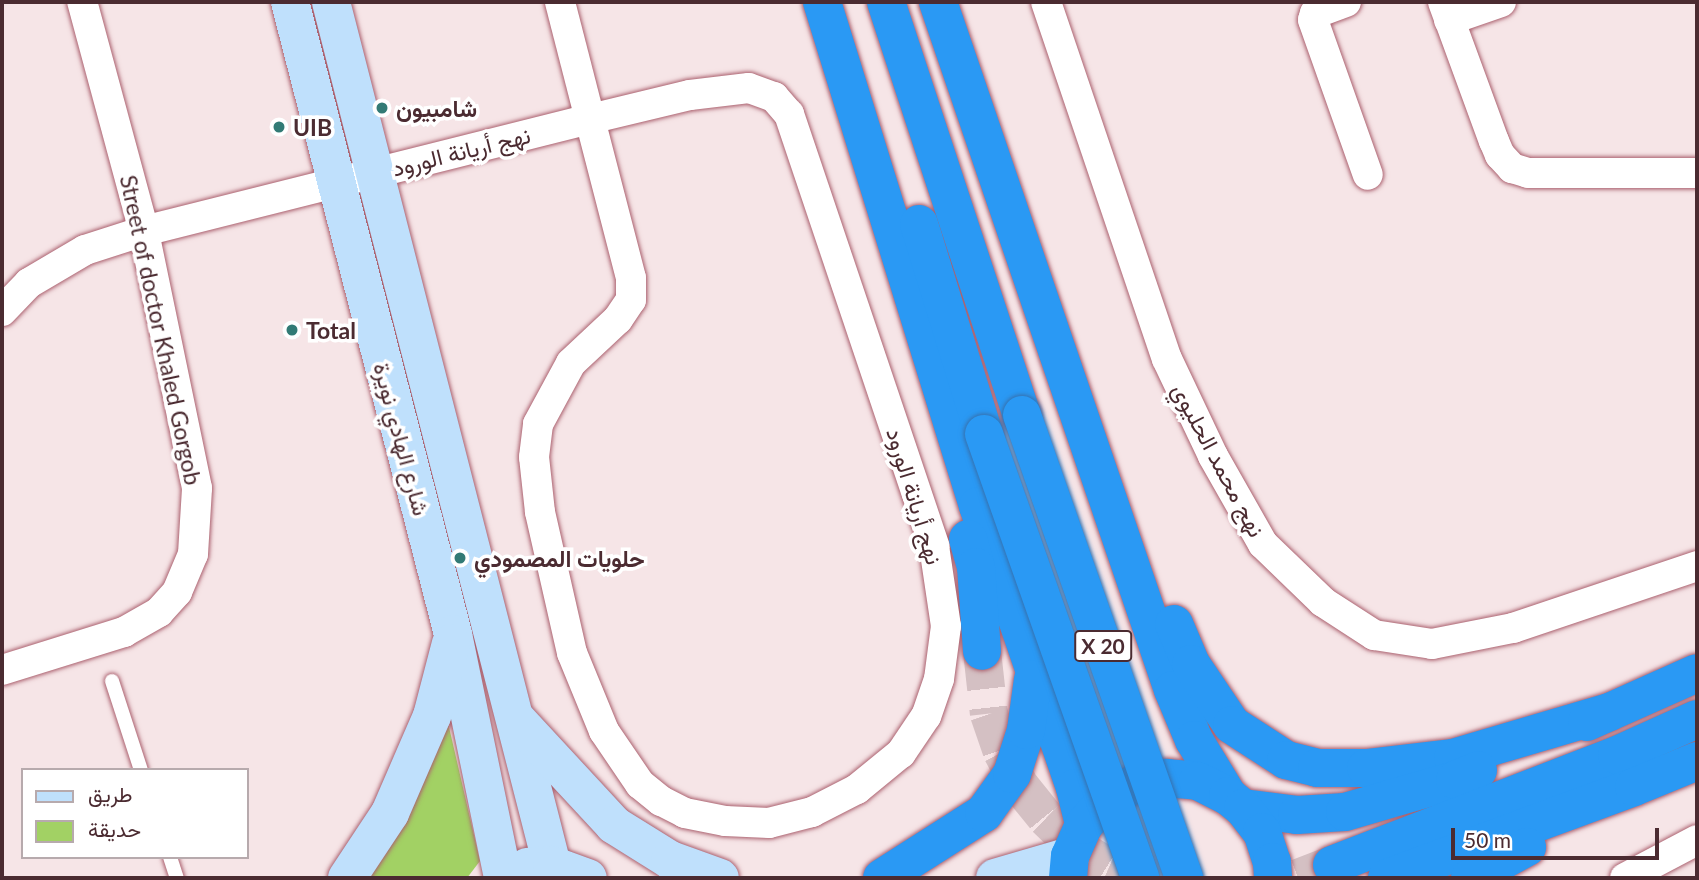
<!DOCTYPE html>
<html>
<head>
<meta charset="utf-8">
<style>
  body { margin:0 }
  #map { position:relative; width:1699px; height:880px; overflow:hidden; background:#f6e5e7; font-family:Lato,Vazirmatn,sans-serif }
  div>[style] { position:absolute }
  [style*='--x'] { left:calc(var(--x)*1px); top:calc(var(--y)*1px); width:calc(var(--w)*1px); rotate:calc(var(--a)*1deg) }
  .green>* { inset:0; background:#a2d164 }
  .highway-tunnel>* { height:38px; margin-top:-19px; transform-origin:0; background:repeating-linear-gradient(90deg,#d4c0c3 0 38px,transparent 0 57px) }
  .roads { filter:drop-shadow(0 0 2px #ab616f) drop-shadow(0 0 2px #ab616f) }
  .lane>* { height:14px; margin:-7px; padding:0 7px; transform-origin:7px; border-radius:7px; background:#fff }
  .street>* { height:30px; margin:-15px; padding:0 15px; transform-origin:15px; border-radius:15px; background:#fff }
  .secondary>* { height:38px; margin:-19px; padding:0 19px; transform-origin:19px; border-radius:19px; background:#bfe0fc }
  .highway>* { height:38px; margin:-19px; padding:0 19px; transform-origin:19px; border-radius:19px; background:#2a99f4 }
  .bridges { filter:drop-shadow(0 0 2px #3672b0) drop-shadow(0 0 2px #3672b0) }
  .highway-bridge>* { height:38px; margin:-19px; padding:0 19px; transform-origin:19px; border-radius:19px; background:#2a99f4 }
  .dots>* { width:19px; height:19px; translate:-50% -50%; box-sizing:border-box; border:4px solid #fff; border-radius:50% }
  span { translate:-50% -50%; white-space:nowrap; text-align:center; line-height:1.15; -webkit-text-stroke:7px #fff; paint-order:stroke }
  .shield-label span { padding:2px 5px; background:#fff; border:2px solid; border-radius:5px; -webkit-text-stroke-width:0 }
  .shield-label { font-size:21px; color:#4b2b31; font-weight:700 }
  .poi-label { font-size:23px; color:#4b2b31; font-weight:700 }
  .left { translate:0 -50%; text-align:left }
  .street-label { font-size:23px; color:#4b2b31 }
  .frame { position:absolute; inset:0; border:4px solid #4b2b31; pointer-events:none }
  .legend { position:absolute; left:21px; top:768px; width:228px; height:91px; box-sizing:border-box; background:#fff; border:2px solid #b7aaad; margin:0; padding:9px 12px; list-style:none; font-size:21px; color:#4b2b31 }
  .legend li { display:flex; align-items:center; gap:14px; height:35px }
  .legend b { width:35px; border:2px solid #b7aaad }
  .scale { position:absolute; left:1451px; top:828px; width:208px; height:32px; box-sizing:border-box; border:4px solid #4b2b31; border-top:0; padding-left:9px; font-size:21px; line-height:24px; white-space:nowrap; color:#4b2b31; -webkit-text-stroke:5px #fff; paint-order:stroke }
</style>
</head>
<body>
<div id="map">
  <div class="green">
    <div style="clip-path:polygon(446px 714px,480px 861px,467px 878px,364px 878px)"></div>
  </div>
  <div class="highway-tunnel">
    <div style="--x:982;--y:651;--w:63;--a:83.7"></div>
    <div style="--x:989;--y:714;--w:40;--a:71.1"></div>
    <div style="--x:1002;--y:752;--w:40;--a:62"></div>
    <div style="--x:1021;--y:787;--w:40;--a:51"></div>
    <div style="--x:1046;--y:818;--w:40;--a:44"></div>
    <div style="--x:1075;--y:846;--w:40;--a:32"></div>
    <div style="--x:1109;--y:867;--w:27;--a:24"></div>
    <div style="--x:1298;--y:878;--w:36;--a:-21"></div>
  </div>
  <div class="roads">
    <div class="lane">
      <div style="--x:112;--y:681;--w:94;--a:72"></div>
      <div style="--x:170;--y:857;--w:22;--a:72"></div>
    </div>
    <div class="street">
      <div style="--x:1046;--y:2;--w:377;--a:71.3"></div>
      <div style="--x:1167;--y:359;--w:107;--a:64.6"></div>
      <div style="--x:1213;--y:456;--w:101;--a:60.4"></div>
      <div style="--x:1263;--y:544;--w:83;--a:44"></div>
      <div style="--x:1323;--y:602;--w:61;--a:32.9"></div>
      <div style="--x:1374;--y:635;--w:59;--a:8.8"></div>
      <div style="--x:1432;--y:644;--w:83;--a:-11.2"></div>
      <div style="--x:1513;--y:628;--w:194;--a:-18.6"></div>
      <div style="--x:1346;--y:2;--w:33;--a:160"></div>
      <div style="--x:1315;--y:13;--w:7;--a:106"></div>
      <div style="--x:1313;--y:20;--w:164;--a:70.5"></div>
      <div style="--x:1443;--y:2;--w:148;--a:69.9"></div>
      <div style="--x:1494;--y:141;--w:15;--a:67"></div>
      <div style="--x:1500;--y:155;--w:18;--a:47"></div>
      <div style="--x:1512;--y:168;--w:17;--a:17"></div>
      <div style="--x:1528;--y:173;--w:169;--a:0"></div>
      <div style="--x:1449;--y:20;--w:55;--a:-19.1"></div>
      <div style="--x:749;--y:88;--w:27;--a:20"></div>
      <div style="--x:774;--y:97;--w:23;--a:49"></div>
      <div style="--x:789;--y:114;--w:456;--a:71.4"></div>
      <div style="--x:934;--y:546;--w:81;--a:81.5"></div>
      <div style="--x:946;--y:626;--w:53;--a:97.5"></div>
      <div style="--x:939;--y:679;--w:39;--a:109"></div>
      <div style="--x:926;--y:716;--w:45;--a:124"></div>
      <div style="--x:901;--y:753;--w:57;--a:140.7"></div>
      <div style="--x:857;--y:789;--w:51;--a:152.9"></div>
      <div style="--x:812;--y:812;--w:44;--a:165.7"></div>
      <div style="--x:769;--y:823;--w:44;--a:-177.4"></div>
      <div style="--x:725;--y:821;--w:41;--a:-168.7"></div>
      <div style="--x:685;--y:813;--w:27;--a:-153"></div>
      <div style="--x:661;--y:801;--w:27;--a:-141"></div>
      <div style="--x:640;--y:784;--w:64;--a:-124.2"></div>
      <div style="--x:604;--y:731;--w:84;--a:-112.3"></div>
      <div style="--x:572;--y:653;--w:145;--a:-102.8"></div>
      <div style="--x:540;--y:512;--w:55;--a:-96.2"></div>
      <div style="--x:534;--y:457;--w:33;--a:-83"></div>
      <div style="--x:538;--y:424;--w:69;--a:-61.6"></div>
      <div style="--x:571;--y:363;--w:64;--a:-43.1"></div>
      <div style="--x:618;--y:319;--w:23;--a:-56"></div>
      <div style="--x:631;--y:300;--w:22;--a:-90"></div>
      <div style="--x:631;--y:278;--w:164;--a:-104.5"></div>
      <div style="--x:590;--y:119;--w:103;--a:-13.5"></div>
      <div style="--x:690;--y:95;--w:59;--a:-6.8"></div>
      <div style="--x:2;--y:311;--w:39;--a:-46"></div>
      <div style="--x:29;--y:283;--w:65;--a:-30.5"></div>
      <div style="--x:85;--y:250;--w:62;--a:-17.9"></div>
      <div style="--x:144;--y:231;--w:460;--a:-14.1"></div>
      <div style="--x:590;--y:119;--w:121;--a:-104.4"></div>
      <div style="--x:2;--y:670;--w:128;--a:-17.3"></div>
      <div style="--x:124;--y:632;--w:40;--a:-29.7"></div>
      <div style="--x:159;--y:612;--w:27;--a:-48"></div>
      <div style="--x:177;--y:592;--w:41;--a:-67.2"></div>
      <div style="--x:193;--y:554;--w:66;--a:-86.5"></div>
      <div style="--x:197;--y:488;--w:262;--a:-101.7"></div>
      <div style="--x:144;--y:231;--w:237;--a:-105.1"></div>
      <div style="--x:1625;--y:878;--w:81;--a:-27.8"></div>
    </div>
    <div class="secondary">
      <div style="--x:290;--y:2;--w:653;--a:75.54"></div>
      <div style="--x:453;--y:634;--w:249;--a:78.4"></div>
      <div style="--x:331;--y:2;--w:891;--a:75.64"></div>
      <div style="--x:516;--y:719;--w:144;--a:47.2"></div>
      <div style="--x:614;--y:825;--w:66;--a:32"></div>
      <div style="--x:670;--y:860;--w:53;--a:19.8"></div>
      <div style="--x:527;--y:867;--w:25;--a:-5"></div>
      <div style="--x:552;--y:865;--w:38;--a:20"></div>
      <div style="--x:347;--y:878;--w:78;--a:-56.5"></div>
      <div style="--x:390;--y:813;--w:106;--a:-66.6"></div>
      <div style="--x:432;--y:716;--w:75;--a:-75.4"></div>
      <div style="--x:995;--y:878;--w:78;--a:-16.3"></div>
    </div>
    <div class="highway">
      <div style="--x:822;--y:2;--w:528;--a:72.8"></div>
      <div style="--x:978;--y:506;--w:298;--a:71"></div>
      <div style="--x:1075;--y:788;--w:38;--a:76"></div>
      <div style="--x:886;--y:2;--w:435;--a:71.8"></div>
      <div style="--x:938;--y:2;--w:727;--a:71.14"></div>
      <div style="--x:1173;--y:690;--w:54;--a:67.2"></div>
      <div style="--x:1194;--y:740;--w:66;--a:58.7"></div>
      <div style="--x:919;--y:224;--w:220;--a:72.8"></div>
      <div style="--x:968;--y:539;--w:29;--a:74"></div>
      <div style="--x:976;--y:567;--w:84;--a:85.9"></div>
      <div style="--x:1174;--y:624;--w:43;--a:67"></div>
      <div style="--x:1191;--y:664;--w:73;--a:56.1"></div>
      <div style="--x:1232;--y:725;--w:64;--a:32.9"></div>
      <div style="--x:1286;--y:760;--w:32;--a:14"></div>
      <div style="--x:1317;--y:768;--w:49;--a:0"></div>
      <div style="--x:1366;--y:768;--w:88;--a:-6.6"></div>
      <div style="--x:1453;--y:758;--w:163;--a:-16.4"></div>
      <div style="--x:1587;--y:722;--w:120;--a:-24"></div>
      <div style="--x:1243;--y:808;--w:54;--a:7.4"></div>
      <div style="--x:1297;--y:815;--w:48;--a:-3.6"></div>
      <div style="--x:1345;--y:812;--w:115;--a:-16.2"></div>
      <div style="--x:1455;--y:780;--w:25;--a:-23"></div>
      <div style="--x:1332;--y:865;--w:305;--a:-21.1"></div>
      <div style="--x:1617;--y:755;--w:88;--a:-24.2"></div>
      <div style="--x:882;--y:878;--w:121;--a:-32.5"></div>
      <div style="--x:984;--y:813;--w:48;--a:-54.3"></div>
      <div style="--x:1012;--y:774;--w:46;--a:-72.3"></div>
      <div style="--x:1026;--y:730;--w:51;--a:-82.2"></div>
      <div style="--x:1068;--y:878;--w:22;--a:-85"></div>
      <div style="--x:1070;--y:856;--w:34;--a:-66"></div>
      <div style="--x:1084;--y:825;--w:32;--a:-49"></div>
      <div style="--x:1105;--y:801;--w:34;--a:-30"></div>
      <div style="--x:1134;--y:784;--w:33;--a:-11"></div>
      <div style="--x:1166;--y:778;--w:32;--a:5"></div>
      <div style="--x:1198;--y:781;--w:34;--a:27"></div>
      <div style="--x:1228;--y:796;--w:19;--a:39"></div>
      <div style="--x:1243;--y:808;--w:31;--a:52"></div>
      <div style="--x:1262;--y:832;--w:32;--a:72"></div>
      <div style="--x:1272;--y:862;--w:16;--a:86"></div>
      <div style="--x:1387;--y:878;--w:263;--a:-20.2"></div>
      <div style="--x:1634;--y:787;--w:68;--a:-22.4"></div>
      <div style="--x:1470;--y:878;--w:65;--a:-28.5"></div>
    </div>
  </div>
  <div class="bridges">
    <div class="highway-bridge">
      <div style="--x:1022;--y:415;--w:491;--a:70.7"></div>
      <div style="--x:984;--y:434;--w:471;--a:70.6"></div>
    </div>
  </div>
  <div class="dots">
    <div style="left:382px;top:108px;background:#327a75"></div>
    <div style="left:279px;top:127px;background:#327a75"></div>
    <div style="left:292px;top:330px;background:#327a75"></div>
    <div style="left:460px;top:558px;background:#327a75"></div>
  </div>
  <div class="shield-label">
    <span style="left:1103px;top:646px">X 20</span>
  </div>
  <div class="poi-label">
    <span class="left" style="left:396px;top:108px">شامبيون</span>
    <span class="left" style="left:293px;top:127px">UIB</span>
    <span class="left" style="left:306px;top:330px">Total</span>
    <span class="left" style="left:474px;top:558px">حلويات المصمودي</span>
  </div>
  <div class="street-label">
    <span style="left:461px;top:151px;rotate:-14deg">نهج أريانة الورود</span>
    <span style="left:161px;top:330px;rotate:78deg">Street of doctor Khaled Gorgob</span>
    <span style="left:402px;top:439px;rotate:75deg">شارع الهادي نويرة</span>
    <span style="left:1219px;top:460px;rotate:62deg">نهج محمد الحليوي</span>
    <span style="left:915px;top:496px;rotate:73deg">نهج أريانة الورود</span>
  </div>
  <div class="frame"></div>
  <ul class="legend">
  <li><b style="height:9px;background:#bfe0fc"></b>طريق</li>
  <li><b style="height:19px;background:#a2d164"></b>حديقة</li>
  </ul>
  <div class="scale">50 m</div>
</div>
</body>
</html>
